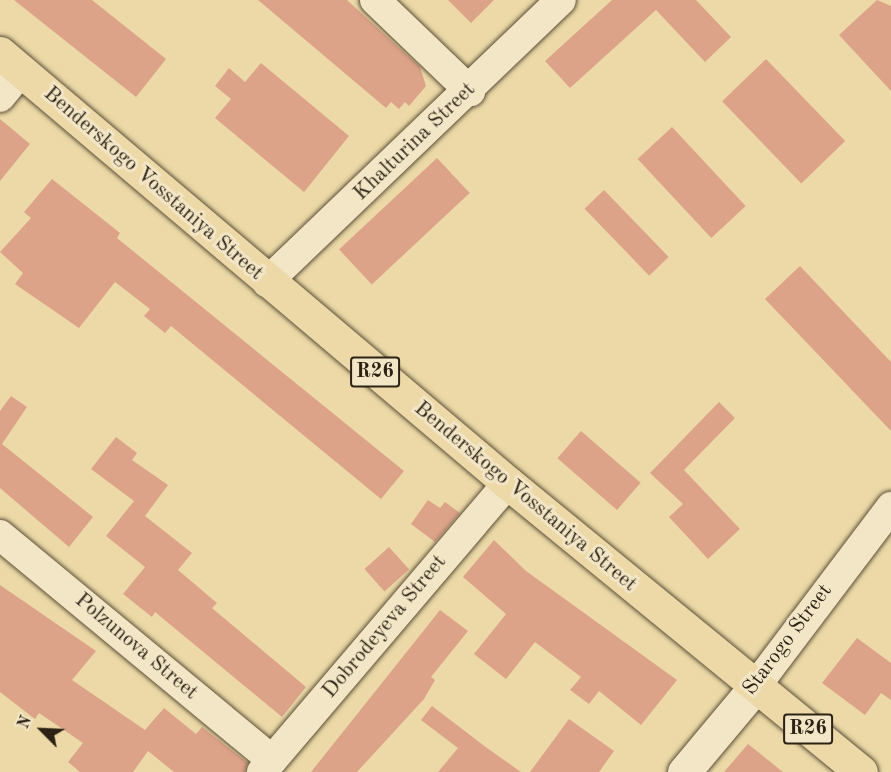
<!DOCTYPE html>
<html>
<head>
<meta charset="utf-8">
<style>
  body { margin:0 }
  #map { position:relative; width:891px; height:772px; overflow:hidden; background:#ecd9a7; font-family:"Old Standard TT",serif }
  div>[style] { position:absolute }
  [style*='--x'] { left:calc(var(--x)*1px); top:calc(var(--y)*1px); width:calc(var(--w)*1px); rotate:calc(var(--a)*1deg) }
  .building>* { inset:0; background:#dda389; transform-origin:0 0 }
  .roads { filter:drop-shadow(0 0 2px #5c5039) drop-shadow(0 0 2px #5c5039) }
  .street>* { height:30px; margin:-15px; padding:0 15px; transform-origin:15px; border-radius:15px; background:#f3e6c6 }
  .secondary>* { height:33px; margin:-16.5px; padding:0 16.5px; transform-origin:16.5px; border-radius:16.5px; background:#f3e6c6 }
  .primary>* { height:33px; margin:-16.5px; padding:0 16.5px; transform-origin:16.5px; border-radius:16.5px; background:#ecd9a7 }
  span { translate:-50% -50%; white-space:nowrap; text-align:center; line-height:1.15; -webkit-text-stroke:6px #f3e6c6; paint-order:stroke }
  .shield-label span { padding:2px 4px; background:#f3e6c6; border:2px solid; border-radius:4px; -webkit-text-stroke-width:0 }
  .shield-label { font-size:20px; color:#2c2214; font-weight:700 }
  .street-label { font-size:21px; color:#2c2214 }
  .north { position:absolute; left:12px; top:700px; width:60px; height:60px; -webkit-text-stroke:4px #f3e6c6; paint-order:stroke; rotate:294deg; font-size:16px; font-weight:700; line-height:24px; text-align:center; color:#2c2214 }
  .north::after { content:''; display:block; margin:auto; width:21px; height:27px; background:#2c2214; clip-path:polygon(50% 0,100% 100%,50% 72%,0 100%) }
</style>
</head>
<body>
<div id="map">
  <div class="building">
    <div style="clip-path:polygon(14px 0,92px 0,166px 59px,136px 97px)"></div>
    <div style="clip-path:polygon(258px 0,347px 0,420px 67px,426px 86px,409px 106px,405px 102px,399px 109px,391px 102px,386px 108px)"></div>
    <div style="clip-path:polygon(448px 0,494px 0,471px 23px)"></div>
    <div style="clip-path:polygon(612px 0,696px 0,731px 37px,705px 62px,656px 10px,570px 88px,545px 61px)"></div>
    <div style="clip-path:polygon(877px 0,891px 6px,891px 91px,839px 35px)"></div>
    <div style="left:766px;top:59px;width:114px;height:61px;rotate:46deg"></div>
    <div style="clip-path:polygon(261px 63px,349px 136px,304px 192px,215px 118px,231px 99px,215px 86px,229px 68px,245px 82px)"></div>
    <div style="clip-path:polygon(0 119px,30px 144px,0 181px)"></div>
    <div style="left:672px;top:127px;width:108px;height:47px;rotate:47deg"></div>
    <div style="left:437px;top:158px;width:48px;height:134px;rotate:47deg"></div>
    <div style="clip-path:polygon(52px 179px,120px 233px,117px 238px,404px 471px,381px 499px,171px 326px,165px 333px,144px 316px,150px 309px,115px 282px,79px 328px,15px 284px,23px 273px,0 252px,31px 218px,24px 212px)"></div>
    <div style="left:604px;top:190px;width:93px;height:27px;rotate:46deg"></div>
    <div style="clip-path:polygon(800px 266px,891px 362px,891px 431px,765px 299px)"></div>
    <div style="clip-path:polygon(11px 396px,27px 407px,2px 444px,93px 517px,69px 547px,0 488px,0 411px)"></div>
    <div style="clip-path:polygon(719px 402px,735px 418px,684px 470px,740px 529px,708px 559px,669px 517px,683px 504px,650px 473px)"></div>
    <div style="left:581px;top:431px;width:79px;height:36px;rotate:41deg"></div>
    <div style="clip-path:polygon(116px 437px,137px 453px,132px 460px,168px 485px,145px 516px,192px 553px,178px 570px,217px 603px,212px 608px,306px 687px,282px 717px,155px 612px,152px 617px,123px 594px,145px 567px,106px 536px,134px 501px,91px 469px)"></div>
    <div style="clip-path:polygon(428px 500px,440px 508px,445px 502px,460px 513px,435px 542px,411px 524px)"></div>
    <div style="clip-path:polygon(494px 540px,526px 571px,677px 680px,641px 725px,599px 691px,589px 704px,570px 690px,581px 677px,535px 642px,506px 679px,474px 654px,506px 614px,463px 577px)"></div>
    <div style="left:389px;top:547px;width:30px;height:33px;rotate:48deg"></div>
    <div style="clip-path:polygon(0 585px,96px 651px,72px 680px,145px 730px,164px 708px,196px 734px,202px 727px,248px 763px,245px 772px,174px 772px,148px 751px,133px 772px,80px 772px,68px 762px,83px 743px,39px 713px,35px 719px,0 692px)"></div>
    <div style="clip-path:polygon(440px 610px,468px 631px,431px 677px,435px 680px,424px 699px,357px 772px,311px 772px)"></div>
    <div style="clip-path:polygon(857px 638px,891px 663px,891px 700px,881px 693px,865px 715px,822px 683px)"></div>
    <div style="clip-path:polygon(432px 706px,487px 748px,521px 772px,438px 772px,458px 748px,421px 720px)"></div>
    <div style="clip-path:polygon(569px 719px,614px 751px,599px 772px,530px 772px)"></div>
    <div style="clip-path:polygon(748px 744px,783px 772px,724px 772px)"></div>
  </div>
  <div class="roads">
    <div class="street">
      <div style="--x:375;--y:0;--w:132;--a:43.8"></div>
      <div style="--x:0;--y:97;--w:33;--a:-51"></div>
      <div style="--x:267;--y:282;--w:407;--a:-43.8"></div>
      <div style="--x:0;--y:535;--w:353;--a:39.6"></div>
      <div style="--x:755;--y:687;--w:226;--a:-52.9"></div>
      <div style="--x:262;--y:772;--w:380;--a:-49.6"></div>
    </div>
    <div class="secondary">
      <div style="--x:684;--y:772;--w:111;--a:-50.1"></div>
    </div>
    <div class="primary">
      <div style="--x:0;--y:53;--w:666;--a:40.25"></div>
      <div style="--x:508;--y:483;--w:456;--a:39.3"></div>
    </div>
  </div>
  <div class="shield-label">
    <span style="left:375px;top:372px">R26</span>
    <span style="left:808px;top:729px">R26</span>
  </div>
  <div class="street-label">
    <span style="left:415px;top:142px;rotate:-44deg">Khalturina Street</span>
    <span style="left:153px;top:184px;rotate:41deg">Benderskogo Vosstaniya Street</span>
    <span style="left:525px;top:497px;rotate:40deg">Benderskogo Vosstaniya Street</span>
    <span style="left:385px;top:627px;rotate:-50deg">Dobrodeyeva Street</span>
    <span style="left:788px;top:640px;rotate:-53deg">Starogo Street</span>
    <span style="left:136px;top:647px;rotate:40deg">Polzunova Street</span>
  </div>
  <div class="north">N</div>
</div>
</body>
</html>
